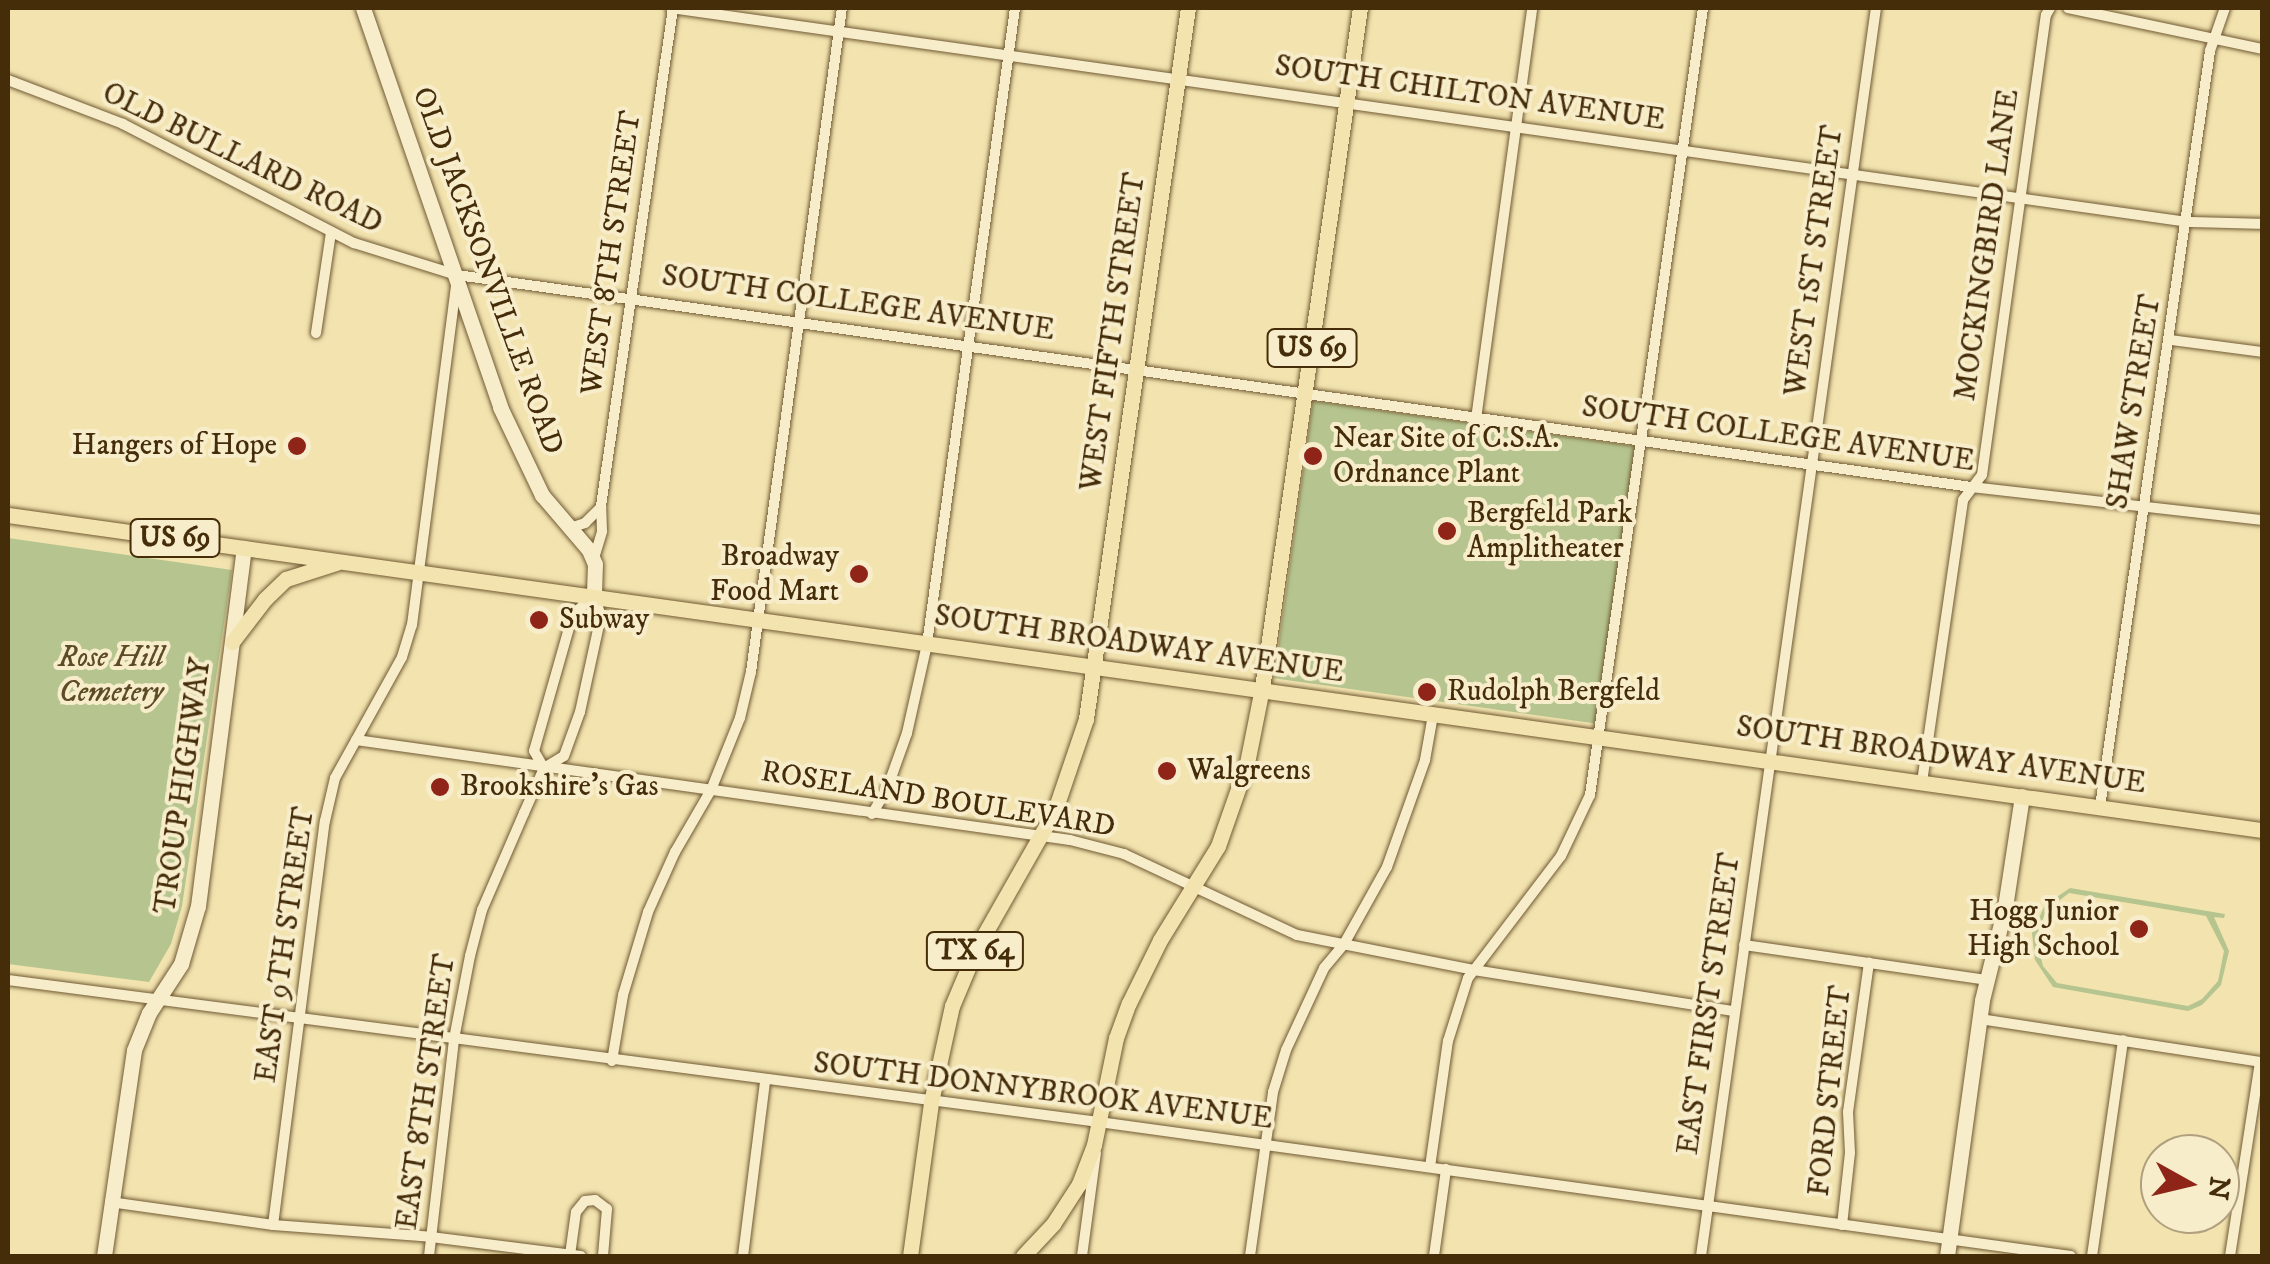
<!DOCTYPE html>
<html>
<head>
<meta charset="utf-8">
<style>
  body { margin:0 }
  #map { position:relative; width:2270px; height:1264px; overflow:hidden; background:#f2e3af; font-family:"IM FELL DW Pica",serif }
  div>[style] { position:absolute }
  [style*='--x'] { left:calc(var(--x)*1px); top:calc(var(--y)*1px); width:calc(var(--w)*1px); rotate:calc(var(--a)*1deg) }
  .green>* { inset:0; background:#b6c58f; transform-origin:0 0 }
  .stream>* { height:2.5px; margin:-1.25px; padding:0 1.25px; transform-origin:1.25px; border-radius:1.25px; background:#9cbdb1 }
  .roads { filter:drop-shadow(0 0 2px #715a33) drop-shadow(0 0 2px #715a33) }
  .street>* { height:10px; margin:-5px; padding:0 5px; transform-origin:5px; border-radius:5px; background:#f7edcb }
  .secondary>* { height:15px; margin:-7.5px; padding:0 7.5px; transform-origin:7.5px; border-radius:7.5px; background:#f7edcb }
  .primary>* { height:15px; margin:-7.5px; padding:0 7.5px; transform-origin:7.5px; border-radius:7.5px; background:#f2e3af }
  .dots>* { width:28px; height:28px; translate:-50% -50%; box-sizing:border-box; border:5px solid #f7edcb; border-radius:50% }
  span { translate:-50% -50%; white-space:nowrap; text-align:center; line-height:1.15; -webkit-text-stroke:8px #f7edcb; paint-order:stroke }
  .shield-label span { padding:2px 8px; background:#f7edcb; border:2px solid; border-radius:8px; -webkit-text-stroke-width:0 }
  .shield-label { font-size:28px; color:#462d0a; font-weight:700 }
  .street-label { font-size:30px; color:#462d0a }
  .poi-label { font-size:30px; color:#462d0a }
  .left { translate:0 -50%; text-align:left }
  .right { translate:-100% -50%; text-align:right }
  .park-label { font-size:30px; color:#5c4b25; font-style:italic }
  .frame { position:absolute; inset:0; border:10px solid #462d0a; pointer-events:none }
  .north { position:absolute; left:2140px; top:1134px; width:100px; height:100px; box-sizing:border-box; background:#f7edcb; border:2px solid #b0a07e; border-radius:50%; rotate:98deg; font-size:28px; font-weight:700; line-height:40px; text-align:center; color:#462d0a }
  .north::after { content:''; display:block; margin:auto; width:35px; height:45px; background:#8f2418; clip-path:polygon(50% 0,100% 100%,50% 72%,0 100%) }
</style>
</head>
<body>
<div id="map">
  <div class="green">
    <div style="left:1313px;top:401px;width:325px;height:280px;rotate:8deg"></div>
    <div style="clip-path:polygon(8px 538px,232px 570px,182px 906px,171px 944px,149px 982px,8px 964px)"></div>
    <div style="clip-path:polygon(evenodd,2070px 888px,2225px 914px,2224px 918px,2214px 917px,2229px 951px,2221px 985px,2202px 1005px,2188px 1011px,2053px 987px,2035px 960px,2032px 933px,2045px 905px,2070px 888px,2069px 893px,2206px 916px,2224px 951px,2218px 981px,2202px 999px,2188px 1006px,2057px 983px,2043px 966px,2036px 937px,2046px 911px,2069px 893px)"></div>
  </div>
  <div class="stream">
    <div style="--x:1491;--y:551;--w:119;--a:-2.4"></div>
  </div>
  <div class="roads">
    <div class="street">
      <div style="--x:671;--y:8;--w:1531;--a:8.03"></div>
      <div style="--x:2187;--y:222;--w:75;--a:1.5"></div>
      <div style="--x:2068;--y:8;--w:198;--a:11.9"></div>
      <div style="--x:8;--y:80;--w:123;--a:20.9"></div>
      <div style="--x:123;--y:124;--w:260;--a:27.3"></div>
      <div style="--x:354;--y:243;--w:108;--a:17.3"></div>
      <div style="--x:457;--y:275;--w:1530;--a:7.97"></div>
      <div style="--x:1972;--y:487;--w:292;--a:6.5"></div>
      <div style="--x:316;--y:333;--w:101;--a:-81.5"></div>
      <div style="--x:2171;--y:340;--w:92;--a:7.5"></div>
      <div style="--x:1476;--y:419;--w:415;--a:-82.2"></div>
      <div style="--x:570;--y:528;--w:16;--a:-18"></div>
      <div style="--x:585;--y:523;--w:23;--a:-45"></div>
      <div style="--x:594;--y:558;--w:28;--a:-73"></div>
      <div style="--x:602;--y:531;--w:25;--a:-92"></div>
      <div style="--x:601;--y:506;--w:503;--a:-81.77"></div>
      <div style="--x:356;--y:740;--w:721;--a:7.97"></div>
      <div style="--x:1070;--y:840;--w:56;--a:14.5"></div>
      <div style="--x:1124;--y:854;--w:191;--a:25.1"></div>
      <div style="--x:1297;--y:935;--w:180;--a:11.2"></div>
      <div style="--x:1474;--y:970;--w:261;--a:9"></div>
      <div style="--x:1922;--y:782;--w:285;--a:-81.7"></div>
      <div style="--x:1963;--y:500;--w:31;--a:-53"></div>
      <div style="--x:1982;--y:475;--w:464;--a:-82.1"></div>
      <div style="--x:2046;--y:15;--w:8;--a:-60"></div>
      <div style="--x:2100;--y:807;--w:764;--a:-81.72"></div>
      <div style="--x:2210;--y:51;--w:46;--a:-70.8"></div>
      <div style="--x:872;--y:814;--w:29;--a:-59"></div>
      <div style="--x:887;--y:789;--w:59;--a:-70.3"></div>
      <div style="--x:907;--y:733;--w:91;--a:-77.3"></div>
      <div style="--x:927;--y:644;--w:642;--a:-82.12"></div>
      <div style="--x:1744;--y:945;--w:245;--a:8.2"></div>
      <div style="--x:8;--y:980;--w:1100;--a:7.42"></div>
      <div style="--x:1099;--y:1122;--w:981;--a:7.85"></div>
      <div style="--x:1980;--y:1019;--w:285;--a:8.7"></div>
      <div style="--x:612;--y:1061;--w:67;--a:-80.5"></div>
      <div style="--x:623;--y:995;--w:87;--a:-73.2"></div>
      <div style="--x:648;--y:912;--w:66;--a:-65.8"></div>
      <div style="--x:675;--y:852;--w:72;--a:-59.9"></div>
      <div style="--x:711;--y:790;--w:78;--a:-68.1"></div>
      <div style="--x:740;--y:718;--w:47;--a:-76.6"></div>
      <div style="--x:751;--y:672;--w:670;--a:-82.2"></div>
      <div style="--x:1430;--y:1167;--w:127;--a:-81.9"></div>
      <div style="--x:1448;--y:1041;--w:66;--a:-72.4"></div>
      <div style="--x:1468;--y:978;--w:153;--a:-52.7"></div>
      <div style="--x:1561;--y:856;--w:68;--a:-64.6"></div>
      <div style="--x:1590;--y:795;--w:795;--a:-81.83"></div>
      <div style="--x:110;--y:1202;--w:165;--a:8"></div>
      <div style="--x:273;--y:1225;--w:158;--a:4.3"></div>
      <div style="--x:431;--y:1237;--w:151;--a:7.2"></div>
      <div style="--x:273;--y:1225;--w:407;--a:-82.7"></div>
      <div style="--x:325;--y:821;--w:44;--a:-76.9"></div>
      <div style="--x:335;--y:778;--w:138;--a:-61"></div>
      <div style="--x:402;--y:657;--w:34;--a:-73"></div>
      <div style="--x:412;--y:625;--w:342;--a:-82.6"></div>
      <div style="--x:1842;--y:1225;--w:72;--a:-83.7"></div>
      <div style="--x:1850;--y:1153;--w:41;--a:-92.8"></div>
      <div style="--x:1848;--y:1112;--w:151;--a:-82"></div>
      <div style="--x:570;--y:1255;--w:43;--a:-82.1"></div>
      <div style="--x:576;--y:1212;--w:14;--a:-51"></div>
      <div style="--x:585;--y:1201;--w:10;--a:-6"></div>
      <div style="--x:595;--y:1200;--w:15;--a:37"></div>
      <div style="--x:607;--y:1209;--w:47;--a:94.9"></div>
      <div style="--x:429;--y:1256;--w:218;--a:-83.4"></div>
      <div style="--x:454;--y:1039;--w:85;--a:-79.1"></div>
      <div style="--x:470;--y:956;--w:48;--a:-75.4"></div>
      <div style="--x:482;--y:910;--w:106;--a:-66.6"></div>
      <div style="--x:524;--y:813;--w:49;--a:-66"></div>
      <div style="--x:544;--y:768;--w:23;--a:-31"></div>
      <div style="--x:564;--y:756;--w:47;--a:-70"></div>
      <div style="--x:580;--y:712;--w:98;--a:-77.7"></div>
      <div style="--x:601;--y:616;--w:21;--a:-109"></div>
      <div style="--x:594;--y:596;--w:28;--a:139"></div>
      <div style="--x:573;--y:614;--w:142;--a:105.9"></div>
      <div style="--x:534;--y:751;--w:20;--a:60"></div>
      <div style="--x:743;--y:1256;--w:176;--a:-82.8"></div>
      <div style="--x:1082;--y:1256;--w:104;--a:-82.3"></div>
      <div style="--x:1250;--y:1256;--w:166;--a:-82"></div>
      <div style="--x:1273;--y:1092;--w:44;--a:-72.8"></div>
      <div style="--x:1286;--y:1050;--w:90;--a:-65.1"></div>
      <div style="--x:1324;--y:968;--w:31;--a:-50"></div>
      <div style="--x:1344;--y:944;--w:88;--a:-60.8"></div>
      <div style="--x:1387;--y:867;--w:114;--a:-70.4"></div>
      <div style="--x:1425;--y:760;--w:46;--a:-79.9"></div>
      <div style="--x:1434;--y:1256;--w:88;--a:-82.1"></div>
      <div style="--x:1701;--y:1256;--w:1260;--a:-82.02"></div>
      <div style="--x:2092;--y:1256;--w:218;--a:-81.8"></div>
      <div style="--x:2230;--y:1256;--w:196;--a:-81.2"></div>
    </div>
    <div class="secondary">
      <div style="--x:363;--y:8;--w:422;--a:71"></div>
      <div style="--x:500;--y:407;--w:98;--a:64.5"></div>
      <div style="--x:542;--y:495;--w:72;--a:49.5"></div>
      <div style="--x:589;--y:550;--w:15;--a:67"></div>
      <div style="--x:595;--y:564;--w:32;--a:92"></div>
      <div style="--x:104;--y:1256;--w:208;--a:-81.7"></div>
      <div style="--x:134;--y:1050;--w:40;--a:-68"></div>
      <div style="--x:149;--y:1013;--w:59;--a:-56.9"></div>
      <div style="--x:181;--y:964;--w:60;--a:-73.7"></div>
      <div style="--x:198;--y:906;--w:361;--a:-82.7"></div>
      <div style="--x:1947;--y:1256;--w:258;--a:-82.2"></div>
      <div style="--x:1982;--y:1000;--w:96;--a:-76.1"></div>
      <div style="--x:2005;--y:907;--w:112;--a:-81.3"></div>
    </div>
    <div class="primary">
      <div style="--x:8;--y:515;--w:2276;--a:7.96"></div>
      <div style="--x:232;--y:642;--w:54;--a:-52.5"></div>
      <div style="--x:265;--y:599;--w:29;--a:-44"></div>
      <div style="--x:286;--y:579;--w:52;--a:-17.7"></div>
      <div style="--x:910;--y:1256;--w:155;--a:-82.2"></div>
      <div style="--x:931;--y:1102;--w:98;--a:-77.7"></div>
      <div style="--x:952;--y:1006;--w:62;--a:-67.2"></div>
      <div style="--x:976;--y:949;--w:160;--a:-60.4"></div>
      <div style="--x:1055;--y:810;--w:96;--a:-71.2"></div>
      <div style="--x:1086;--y:719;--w:718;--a:-81.84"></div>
      <div style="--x:1023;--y:1256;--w:44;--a:-46.8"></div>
      <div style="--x:1053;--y:1224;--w:48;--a:-57"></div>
      <div style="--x:1079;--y:1184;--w:42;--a:-69"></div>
      <div style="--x:1094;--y:1145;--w:109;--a:-78.4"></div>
      <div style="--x:1116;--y:1038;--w:37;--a:-70"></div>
      <div style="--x:1129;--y:1003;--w:70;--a:-63.8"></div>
      <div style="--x:1160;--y:940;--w:110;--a:-58.3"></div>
      <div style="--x:1218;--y:846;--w:88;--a:-70.7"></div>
      <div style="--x:1247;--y:763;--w:76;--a:-78.7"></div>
      <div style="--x:1262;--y:688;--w:687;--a:-81.8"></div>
    </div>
  </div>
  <div class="dots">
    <div style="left:297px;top:446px;background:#8f2418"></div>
    <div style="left:1313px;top:456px;background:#8f2418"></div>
    <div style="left:1447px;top:531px;background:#8f2418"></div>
    <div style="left:859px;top:574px;background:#8f2418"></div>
    <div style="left:539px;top:620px;background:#8f2418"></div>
    <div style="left:1427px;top:692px;background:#8f2418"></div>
    <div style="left:1167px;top:771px;background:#8f2418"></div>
    <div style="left:440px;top:787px;background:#8f2418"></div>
    <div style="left:2139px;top:929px;background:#8f2418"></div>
  </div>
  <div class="shield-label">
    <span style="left:1312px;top:348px">US 69</span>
    <span style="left:175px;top:538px">US 69</span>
    <span style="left:975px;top:951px">TX 64</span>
  </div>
  <div class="street-label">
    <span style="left:1470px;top:94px;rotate:8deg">SOUTH CHILTON AVENUE</span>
    <span style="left:242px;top:159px;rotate:26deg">OLD BULLARD ROAD</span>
    <span style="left:1988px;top:245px;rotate:-82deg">MOCKINGBIRD LANE</span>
    <span style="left:612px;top:253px;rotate:-82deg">WEST 8TH STREET</span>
    <span style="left:1815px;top:261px;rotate:-82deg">WEST 1ST STREET</span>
    <span style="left:487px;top:271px;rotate:70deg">OLD JACKSONVILLE ROAD</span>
    <span style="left:858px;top:304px;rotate:8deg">SOUTH COLLEGE AVENUE</span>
    <span style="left:1114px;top:332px;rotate:-82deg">WEST FIFTH STREET</span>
    <span style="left:2135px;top:402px;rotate:-81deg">SHAW STREET</span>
    <span style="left:1778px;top:435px;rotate:8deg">SOUTH COLLEGE AVENUE</span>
    <span style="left:1139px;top:645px;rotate:8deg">SOUTH BROADWAY AVENUE</span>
    <span style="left:1941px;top:756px;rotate:8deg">SOUTH BROADWAY AVENUE</span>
    <span style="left:184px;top:786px;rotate:-82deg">TROUP HIGHWAY</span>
    <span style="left:938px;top:800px;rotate:9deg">ROSELAND BOULEVARD</span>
    <span style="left:286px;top:945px;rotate:-82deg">EAST 9TH STREET</span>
    <span style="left:1710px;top:1004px;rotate:-82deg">EAST FIRST STREET</span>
    <span style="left:1831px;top:1091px;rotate:-84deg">FORD STREET</span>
    <span style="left:427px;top:1092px;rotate:-82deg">EAST 8TH STREET</span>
    <span style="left:1043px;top:1092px;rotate:7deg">SOUTH DONNYBROOK AVENUE</span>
  </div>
  <div class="poi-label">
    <span class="left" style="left:1333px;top:456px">Near Site of C.S.A.<br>Ordnance Plant</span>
    <span class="right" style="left:277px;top:446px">Hangers of Hope</span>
    <span class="left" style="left:1467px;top:531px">Bergfeld Park<br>Amplitheater</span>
    <span class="right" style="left:839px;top:574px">Broadway<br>Food Mart</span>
    <span class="left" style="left:559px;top:620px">Subway</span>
    <span class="left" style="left:1447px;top:692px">Rudolph Bergfeld</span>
    <span class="left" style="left:1187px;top:771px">Walgreens</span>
    <span class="left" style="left:460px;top:787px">Brookshire's Gas</span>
    <span class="right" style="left:2119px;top:929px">Hogg Junior<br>High School</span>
  </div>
  <div class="park-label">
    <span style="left:111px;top:675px">Rose Hill<br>Cemetery</span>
  </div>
  <div class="frame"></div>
  <div class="north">N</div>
</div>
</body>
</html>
